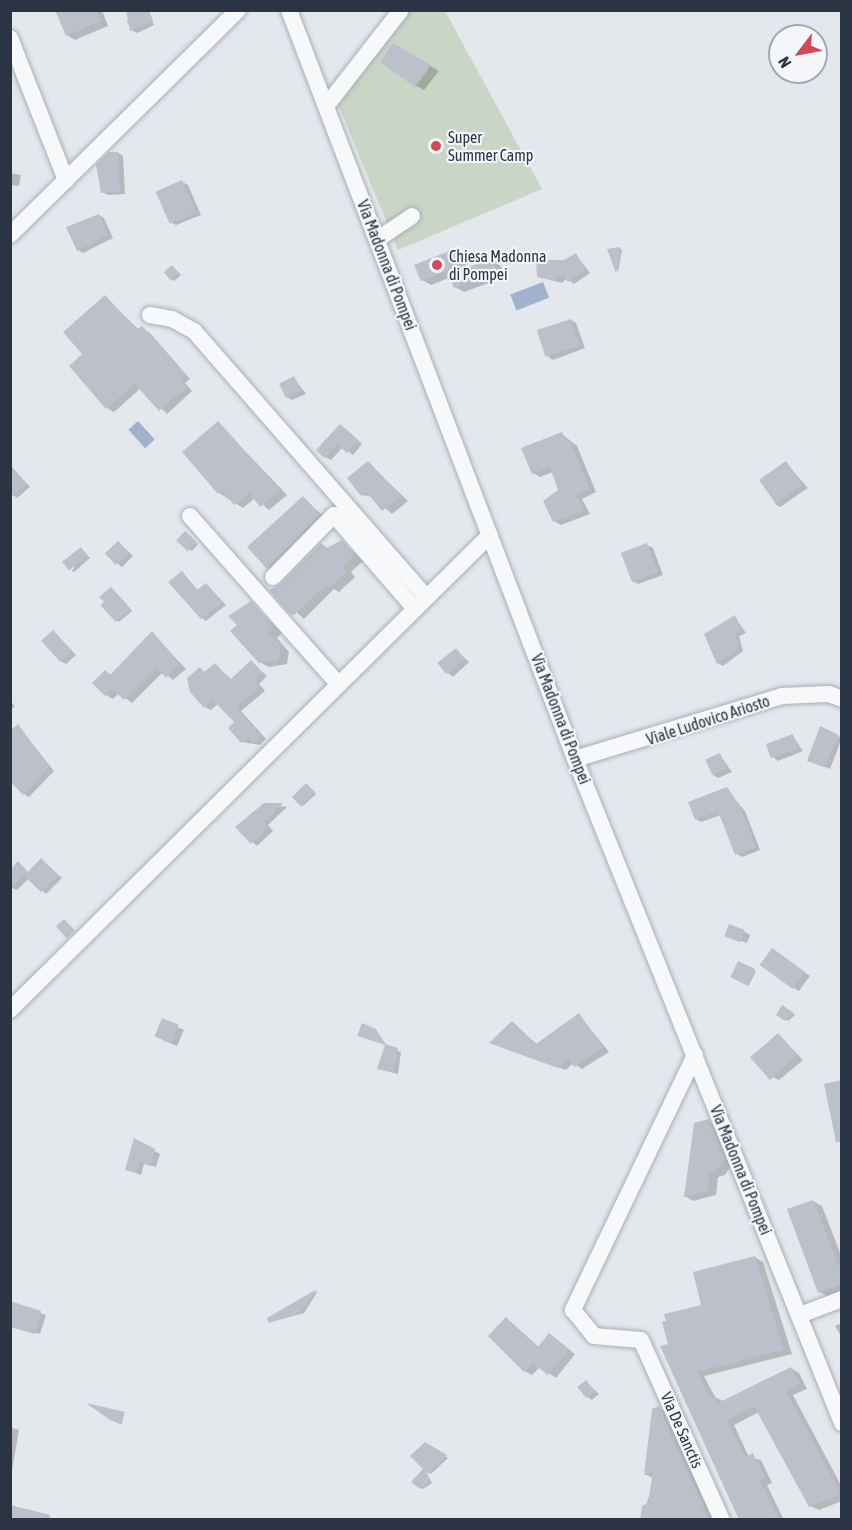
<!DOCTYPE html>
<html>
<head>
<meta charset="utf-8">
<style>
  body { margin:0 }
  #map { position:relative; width:852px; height:1530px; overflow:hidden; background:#e4e7ec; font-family:"Asap Condensed",sans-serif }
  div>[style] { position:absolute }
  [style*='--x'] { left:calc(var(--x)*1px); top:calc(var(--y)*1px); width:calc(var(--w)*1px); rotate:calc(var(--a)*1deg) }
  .green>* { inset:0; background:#c9d6c5 }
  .water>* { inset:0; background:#9fb4cc; transform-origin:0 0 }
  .shadow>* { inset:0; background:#0003; transform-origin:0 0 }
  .building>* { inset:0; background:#bbc0ca; transform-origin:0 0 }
  .roads { filter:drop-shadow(0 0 2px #a9aeb7) drop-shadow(0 0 2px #a9aeb7) }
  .minor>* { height:16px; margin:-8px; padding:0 8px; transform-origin:8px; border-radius:8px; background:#f7f8fa }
  .dots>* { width:16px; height:16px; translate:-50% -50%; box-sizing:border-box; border:3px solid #f4f6f9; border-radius:50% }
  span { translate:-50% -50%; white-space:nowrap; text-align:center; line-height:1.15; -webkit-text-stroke:4.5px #f4f6f9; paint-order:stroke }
  .poi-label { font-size:16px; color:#2b3445 }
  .left { translate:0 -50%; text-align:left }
  .street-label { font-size:16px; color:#2b3445 }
  .frame { position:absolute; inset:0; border:12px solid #2b3445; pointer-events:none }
  .north { position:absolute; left:768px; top:24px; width:60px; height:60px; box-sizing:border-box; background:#f4f6f9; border:2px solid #a4a8b1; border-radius:50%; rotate:238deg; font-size:16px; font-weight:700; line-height:24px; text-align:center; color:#2b3445 }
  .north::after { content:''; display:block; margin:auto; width:21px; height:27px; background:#d1495b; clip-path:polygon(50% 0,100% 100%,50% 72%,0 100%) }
</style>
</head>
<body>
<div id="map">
  <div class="green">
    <div style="clip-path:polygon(408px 11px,445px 11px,542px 189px,398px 250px,337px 102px)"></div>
  </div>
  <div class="water">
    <div style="left:543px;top:282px;width:17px;height:35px;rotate:69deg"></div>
    <div style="left:138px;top:421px;width:25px;height:13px;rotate:48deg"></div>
  </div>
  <div class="shadow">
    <div style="clip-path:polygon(57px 10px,102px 10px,108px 26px,75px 40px,67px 35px)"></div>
    <div style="clip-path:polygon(148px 10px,154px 25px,137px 33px,131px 30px,127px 21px)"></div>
    <div style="clip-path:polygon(394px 45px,439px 71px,424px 90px,416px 86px)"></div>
    <div style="clip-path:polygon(118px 153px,123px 156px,125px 194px,108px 195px,102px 192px,97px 166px)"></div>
    <div style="clip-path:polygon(10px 173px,21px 175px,19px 186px,10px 185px)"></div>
    <div style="clip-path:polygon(182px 182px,188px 185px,201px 215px,176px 225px,170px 222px)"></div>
    <div style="clip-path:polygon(99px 215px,104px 218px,113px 238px,83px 253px,78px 250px)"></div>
    <div style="clip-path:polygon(620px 248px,622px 250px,618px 272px,609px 250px)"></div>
    <div style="clip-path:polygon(454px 250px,462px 255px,468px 269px,492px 261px,501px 266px,505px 277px,464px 292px,455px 287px,451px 277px,431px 285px,422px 280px)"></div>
    <div style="clip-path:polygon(576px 255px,590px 273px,574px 284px,567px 279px,561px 283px,538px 276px)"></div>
    <div style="clip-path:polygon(174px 268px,181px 275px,174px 281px,172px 280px)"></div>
    <div style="clip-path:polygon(105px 297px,139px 330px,149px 332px,190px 379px,185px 383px,192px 391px,167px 414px,141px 388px,114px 412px,107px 408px,85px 354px)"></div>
    <div style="clip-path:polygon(571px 320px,576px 323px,585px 348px,553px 360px,548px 357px)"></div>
    <div style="clip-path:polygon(294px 378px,306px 394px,292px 400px,287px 397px)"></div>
    <div style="clip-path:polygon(218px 423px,287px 495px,269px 510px,255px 498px,243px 508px,219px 493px)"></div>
    <div style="clip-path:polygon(346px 429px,362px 444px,353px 455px,343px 447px,331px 460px,325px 457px)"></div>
    <div style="clip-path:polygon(562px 434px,577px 446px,596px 492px,582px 499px,590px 514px,561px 525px,554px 521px,560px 490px,553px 472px,540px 477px,533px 473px)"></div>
    <div style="clip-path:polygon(368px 463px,408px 501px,392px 514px,373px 497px,362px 495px)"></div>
    <div style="clip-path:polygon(786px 463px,808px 488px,780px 507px,775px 504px)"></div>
    <div style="clip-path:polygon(10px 465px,30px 487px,17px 498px,10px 493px)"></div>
    <div style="clip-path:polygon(303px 498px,328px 520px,276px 572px,267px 567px)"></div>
    <div style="clip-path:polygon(187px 534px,198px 544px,192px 551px,190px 550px)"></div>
    <div style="clip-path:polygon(342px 542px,363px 561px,351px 572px,355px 577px,339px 592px,334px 589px,304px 619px,272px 590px,281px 586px,322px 545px,329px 549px)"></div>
    <div style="clip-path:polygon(119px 543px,133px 556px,122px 567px,117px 563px)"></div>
    <div style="clip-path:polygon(647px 545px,653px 548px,663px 575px,638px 584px,633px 581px)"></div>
    <div style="clip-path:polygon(83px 551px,90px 558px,74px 572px,72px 571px)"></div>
    <div style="clip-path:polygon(182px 573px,199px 591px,206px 585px,226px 605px,206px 621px,202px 618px)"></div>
    <div style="clip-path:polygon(113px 590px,132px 611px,119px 622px,106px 602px)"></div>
    <div style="clip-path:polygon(251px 603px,282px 633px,277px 638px,289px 652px,287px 664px,269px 667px,260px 662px,239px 625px)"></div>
    <div style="clip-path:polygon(735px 617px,746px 633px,739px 636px,743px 651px,723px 666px,718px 663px)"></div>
    <div style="clip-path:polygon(54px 632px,76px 655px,66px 664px,60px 661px)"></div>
    <div style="clip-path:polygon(152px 633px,186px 669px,173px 680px,163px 672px,132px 703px,119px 693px,113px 699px,106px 695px,94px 683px,105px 672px,112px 675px)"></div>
    <div style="clip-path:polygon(456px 650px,469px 662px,453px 677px,448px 673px)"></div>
    <div style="clip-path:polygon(251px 662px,267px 676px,259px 684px,265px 691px,241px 711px,266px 739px,260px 745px,242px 742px,230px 728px,236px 722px,219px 703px,211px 710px,205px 707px,200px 669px,206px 673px,215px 665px,232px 680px)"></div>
    <div style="clip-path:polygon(10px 702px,15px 706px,10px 711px)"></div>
    <div style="clip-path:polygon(18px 726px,54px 771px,29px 797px,24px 794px)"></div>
    <div style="clip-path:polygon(821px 728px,842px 738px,830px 769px,815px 763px)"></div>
    <div style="clip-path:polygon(792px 735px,803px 751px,778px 761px,773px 757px)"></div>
    <div style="clip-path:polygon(720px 755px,732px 772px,718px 778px,713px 775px)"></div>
    <div style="clip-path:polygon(308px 786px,316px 794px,303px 806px,301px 805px)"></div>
    <div style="clip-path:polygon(726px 789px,745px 811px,760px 850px,742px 857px,737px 854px,721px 815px,701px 822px,696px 819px)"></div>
    <div style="clip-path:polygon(265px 804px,287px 807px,268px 825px,273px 831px,257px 846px,237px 827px)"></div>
    <div style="clip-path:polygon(42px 860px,62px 878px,46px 894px,29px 878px,17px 890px,12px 888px,12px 873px,22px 866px,29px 873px)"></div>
    <div style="clip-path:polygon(745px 932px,750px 935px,747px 943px,732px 938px)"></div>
    <div style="clip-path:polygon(778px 953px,810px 976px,799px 991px,794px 988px)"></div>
    <div style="left:739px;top:963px;width:19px;height:16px;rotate:28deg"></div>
    <div style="clip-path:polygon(783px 1007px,795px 1015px,788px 1021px,778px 1014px)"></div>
    <div style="clip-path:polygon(579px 1015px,609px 1052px,582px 1069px,573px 1063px,566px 1070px,491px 1043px,512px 1023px,537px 1044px)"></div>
    <div style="clip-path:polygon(163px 1020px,184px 1030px,177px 1046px,162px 1040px)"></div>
    <div style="clip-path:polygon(376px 1031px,388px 1047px,401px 1052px,398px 1074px,383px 1070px,387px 1045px,363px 1037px)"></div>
    <div style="clip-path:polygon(778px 1034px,803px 1060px,779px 1080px,773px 1077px)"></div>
    <div style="clip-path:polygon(708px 1121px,717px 1126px,732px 1164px,725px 1175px,718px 1177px,716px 1195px,693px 1201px,685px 1196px)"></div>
    <div style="clip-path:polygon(135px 1140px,160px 1154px,156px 1167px,144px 1164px,141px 1175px,126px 1169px)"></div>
    <div style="clip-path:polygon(813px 1201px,822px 1206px,842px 1258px,842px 1292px,828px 1297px,820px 1292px)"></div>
    <div style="clip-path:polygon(755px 1257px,763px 1262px,792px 1354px,704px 1376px,715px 1397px,724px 1402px,791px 1368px,799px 1373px,807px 1389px,793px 1395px,842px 1487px,842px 1501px,819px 1510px,810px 1506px,759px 1412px,734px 1425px,749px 1457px,761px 1460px,772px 1483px,767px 1485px,784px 1520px,740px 1520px,662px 1347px,670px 1345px,703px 1306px)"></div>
    <div style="clip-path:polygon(318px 1291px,304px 1313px,271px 1322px,269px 1319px)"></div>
    <div style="clip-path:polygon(15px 1304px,46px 1315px,40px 1334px,12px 1326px)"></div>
    <div style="clip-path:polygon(507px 1319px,539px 1347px,550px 1335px,575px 1354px,556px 1378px,540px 1367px,532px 1375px,525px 1371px)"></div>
    <div style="clip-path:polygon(842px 1323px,842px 1338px,835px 1326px)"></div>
    <div style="clip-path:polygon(586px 1382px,599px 1394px,592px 1400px,587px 1397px)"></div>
    <div style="clip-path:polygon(659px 1408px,669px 1414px,716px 1520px,642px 1520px,654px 1479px,645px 1474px)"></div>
    <div style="clip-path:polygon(124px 1413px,122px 1424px,114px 1421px)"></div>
    <div style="clip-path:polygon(10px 1427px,19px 1430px,10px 1482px)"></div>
    <div style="clip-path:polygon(425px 1444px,448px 1458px,431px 1474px,425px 1470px,432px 1483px,423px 1489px,413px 1482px,425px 1469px)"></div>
  </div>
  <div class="building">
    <div style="clip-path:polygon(55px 10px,96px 10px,101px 21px,66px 36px)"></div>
    <div style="clip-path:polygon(126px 10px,149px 10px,153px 21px,130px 31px)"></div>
    <div style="clip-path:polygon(393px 43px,431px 65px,415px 87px,380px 62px)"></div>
    <div style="clip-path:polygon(109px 152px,118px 152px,120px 192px,101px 193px,96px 165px)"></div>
    <div style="left:182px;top:180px;width:35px;height:29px;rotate:66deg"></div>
    <div style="clip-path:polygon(99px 214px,108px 235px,77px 251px,66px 227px)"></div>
    <div style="clip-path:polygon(620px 247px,620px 255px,616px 273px,607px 249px)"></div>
    <div style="clip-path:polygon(454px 249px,462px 269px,492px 259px,497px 273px,454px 288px,447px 271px,421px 281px,414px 265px)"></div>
    <div style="clip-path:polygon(576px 253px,586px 270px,568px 282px,563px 275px,554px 281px,537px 277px,536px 260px,564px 260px)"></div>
    <div style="left:172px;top:265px;width:11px;height:11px;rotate:49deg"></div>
    <div style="clip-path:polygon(105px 295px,137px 330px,142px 326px,185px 374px,180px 379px,187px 387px,159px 411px,135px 384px,106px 409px,69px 366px,82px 354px,63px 332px)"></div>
    <div style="left:571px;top:319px;width:28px;height:36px;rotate:72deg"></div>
    <div style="left:294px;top:376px;width:16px;height:17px;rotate:63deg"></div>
    <div style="clip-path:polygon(218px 421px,280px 490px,260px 507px,249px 493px,234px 505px,222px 490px,218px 494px,182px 452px)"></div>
    <div style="clip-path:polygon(340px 424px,358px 440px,347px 453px,337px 444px,324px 458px,316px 450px)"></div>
    <div style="clip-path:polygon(562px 432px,566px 442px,570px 441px,590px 489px,576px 495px,584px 510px,553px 522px,543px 501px,558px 490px,550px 467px,532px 474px,521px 448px)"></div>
    <div style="clip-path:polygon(368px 461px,401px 496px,382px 511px,366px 491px,361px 496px,347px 478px)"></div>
    <div style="left:786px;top:461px;width:29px;height:33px;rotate:55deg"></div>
    <div style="clip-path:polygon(10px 466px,26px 484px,10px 497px)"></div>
    <div style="clip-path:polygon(303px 496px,320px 514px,267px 569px,247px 547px)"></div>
    <div style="left:185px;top:531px;width:16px;height:13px;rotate:43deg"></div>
    <div style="clip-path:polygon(342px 540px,355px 555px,343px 567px,347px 571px,329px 588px,326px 585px,294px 615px,290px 614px,269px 590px,280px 584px,321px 543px,327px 548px)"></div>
    <div style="left:118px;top:541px;width:16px;height:18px;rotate:47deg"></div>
    <div style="left:647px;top:543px;width:31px;height:28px;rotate:69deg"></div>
    <div style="left:81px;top:547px;width:11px;height:24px;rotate:52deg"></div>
    <div style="clip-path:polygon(182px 571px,197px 590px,206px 583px,223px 602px,201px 619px,168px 582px)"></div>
    <div style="clip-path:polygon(111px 587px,131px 609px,116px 622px,100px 605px,104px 602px,99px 597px)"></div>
    <div style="clip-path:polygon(251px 601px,274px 628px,269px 633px,281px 646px,278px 660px,259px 663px,230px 631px,237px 625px,228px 616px)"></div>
    <div style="clip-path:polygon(735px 615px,742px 631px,735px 634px,739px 649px,717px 664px,704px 634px)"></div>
    <div style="left:53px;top:630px;width:28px;height:16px;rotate:48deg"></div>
    <div style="clip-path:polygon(152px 631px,180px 664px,166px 678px,157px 668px,124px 700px,112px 689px,105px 696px,92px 683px,105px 670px,110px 675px)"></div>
    <div style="left:456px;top:648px;width:14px;height:24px;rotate:51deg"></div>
    <div style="clip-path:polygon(251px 660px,262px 672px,254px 680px,260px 687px,236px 707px,261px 736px,253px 743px,248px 737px,241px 743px,228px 728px,234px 722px,213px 700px,204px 708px,190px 692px,187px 678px,200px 667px,204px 672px,215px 663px,230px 680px)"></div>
    <div style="clip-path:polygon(18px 724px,49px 767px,23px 795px,10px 781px,10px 731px)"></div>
    <div style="clip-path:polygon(820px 726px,839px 735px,824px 767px,807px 761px)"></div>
    <div style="left:793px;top:734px;width:15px;height:29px;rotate:70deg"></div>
    <div style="left:720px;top:753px;width:17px;height:16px;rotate:66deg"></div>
    <div style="left:306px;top:783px;width:13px;height:20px;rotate:45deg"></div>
    <div style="clip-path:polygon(727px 787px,740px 806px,756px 847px,735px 855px,718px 811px,695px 820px,688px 802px)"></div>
    <div style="clip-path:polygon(264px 803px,283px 803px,264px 822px,269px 827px,251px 844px,235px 827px)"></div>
    <div style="clip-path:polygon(41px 858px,58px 875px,41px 892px,24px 876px,10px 889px,11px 869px,18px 861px,28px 872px)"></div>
    <div style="left:64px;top:919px;width:16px;height:11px;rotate:47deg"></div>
    <div style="left:729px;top:924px;width:17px;height:13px;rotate:21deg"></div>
    <div style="left:772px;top:948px;width:41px;height:21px;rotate:36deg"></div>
    <div style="left:738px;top:961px;width:19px;height:18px;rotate:25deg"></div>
    <div style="clip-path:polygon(782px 1005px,794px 1013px,785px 1021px,776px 1015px)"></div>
    <div style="clip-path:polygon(579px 1013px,603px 1048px,574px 1067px,568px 1058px,558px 1068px,489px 1043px,512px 1021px,536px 1044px)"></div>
    <div style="left:162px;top:1018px;width:18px;height:20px;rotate:22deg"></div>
    <div style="clip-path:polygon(362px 1023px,376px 1029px,385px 1044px,398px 1048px,394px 1073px,377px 1069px,385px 1045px,357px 1036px)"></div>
    <div style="left:778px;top:1033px;width:30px;height:37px;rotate:49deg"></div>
    <div style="clip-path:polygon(842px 1080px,842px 1142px,836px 1142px,824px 1084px)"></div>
    <div style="clip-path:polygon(709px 1119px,725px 1159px,717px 1171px,710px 1173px,708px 1191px,684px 1197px,694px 1123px)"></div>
    <div style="clip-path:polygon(134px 1138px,155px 1149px,150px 1166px,139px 1162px,136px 1173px,125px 1170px)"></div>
    <div style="clip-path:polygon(813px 1200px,842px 1274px,842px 1284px,818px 1293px,787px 1209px)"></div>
    <div style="clip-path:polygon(755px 1256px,784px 1350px,697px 1372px,710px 1397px,715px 1395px,718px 1403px,791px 1367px,800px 1384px,786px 1391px,841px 1494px,809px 1507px,754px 1406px,727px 1420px,745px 1457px,753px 1453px,765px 1478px,760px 1481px,779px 1520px,739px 1520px,660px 1346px,668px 1344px,662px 1322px,666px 1321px,664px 1314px,701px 1305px,693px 1272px)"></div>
    <div style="clip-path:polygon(317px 1289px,301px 1312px,269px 1323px,267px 1318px)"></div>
    <div style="clip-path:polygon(10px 1301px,41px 1311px,35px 1334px,10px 1327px)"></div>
    <div style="clip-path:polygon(506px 1317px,538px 1347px,549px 1333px,569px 1349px,548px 1375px,533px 1363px,524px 1372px,488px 1336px)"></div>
    <div style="left:586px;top:1380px;width:14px;height:11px;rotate:51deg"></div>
    <div style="clip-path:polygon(86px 1403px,125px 1412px,120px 1424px,110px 1420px)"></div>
    <div style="clip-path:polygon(659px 1406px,698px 1493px,710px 1520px,640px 1520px,642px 1506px,648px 1503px,653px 1471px,644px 1475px,652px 1409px)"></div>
    <div style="clip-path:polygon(425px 1442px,447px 1455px,428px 1474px,425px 1470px,430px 1481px,420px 1489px,411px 1482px,423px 1469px,410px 1456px)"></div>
    <div style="clip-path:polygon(10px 1505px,50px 1515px,50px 1520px,10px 1520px)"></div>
  </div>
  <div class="roads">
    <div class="minor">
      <div style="--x:289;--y:10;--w:802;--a:69.1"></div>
      <div style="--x:575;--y:759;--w:716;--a:68.09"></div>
      <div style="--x:10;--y:38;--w:153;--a:68.5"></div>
      <div style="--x:327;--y:105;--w:120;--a:-52.1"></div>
      <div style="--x:10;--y:235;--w:320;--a:-44.6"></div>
      <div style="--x:378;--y:239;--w:41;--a:-34.1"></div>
      <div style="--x:150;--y:315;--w:22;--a:10"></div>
      <div style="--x:172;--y:319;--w:25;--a:29"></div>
      <div style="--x:194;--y:331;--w:354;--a:48.9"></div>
      <div style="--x:190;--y:516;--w:225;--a:48.6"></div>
      <div style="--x:273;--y:577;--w:87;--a:-45.5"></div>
      <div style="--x:334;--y:515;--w:124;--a:49.2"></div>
      <div style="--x:575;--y:759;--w:216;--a:-16.9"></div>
      <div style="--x:782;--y:696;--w:47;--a:-2.4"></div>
      <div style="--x:829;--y:694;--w:14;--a:21"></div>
      <div style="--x:10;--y:1010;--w:675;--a:-44.7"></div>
      <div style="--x:695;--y:1055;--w:283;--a:115.6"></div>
      <div style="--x:573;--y:1310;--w:33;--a:51"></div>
      <div style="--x:594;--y:1336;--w:47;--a:4.9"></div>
      <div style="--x:641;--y:1340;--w:197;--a:65.8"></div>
      <div style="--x:800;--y:1315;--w:45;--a:-20.9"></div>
    </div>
  </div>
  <div class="dots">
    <div style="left:436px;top:146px;background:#d1495b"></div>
    <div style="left:437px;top:265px;background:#d1495b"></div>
  </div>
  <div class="poi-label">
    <span class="left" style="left:448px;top:146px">Super<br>Summer Camp</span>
    <span class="left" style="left:449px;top:265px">Chiesa Madonna<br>di Pompei</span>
  </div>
  <div class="street-label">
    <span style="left:387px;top:265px;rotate:69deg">Via Madonna di Pompei</span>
    <span style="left:561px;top:719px;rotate:69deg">Via Madonna di Pompei</span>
    <span style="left:708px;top:720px;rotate:-18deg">Viale Ludovico Ariosto</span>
    <span style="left:741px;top:1170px;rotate:68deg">Via Madonna di Pompei</span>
    <span style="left:682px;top:1430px;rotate:66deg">Via De Sanctis</span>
  </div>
  <div class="frame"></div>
  <div class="north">N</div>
</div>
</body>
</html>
